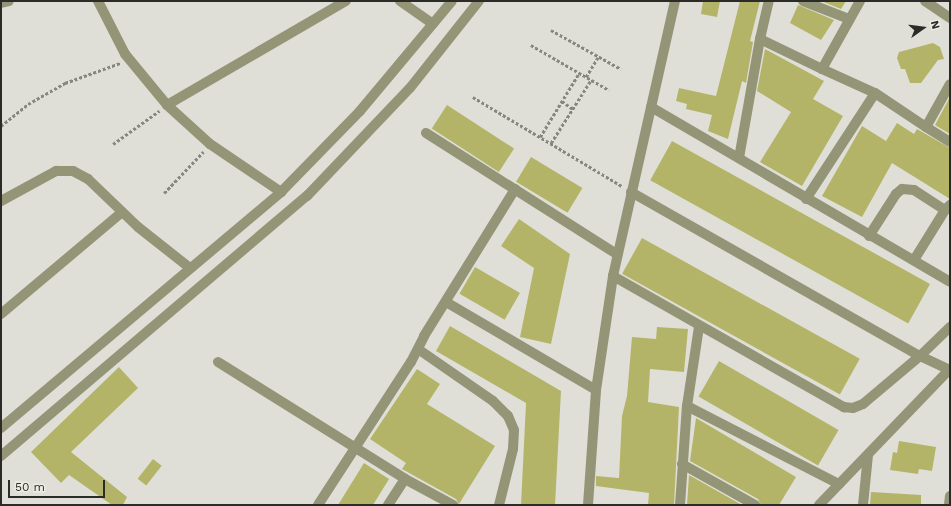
<!DOCTYPE html>
<html>
<head>
<meta charset="utf-8">
<style>
  body { margin:0 }
  #map { position:relative; width:951px; height:506px; overflow:hidden; background:#dfdfd8; font-family:"Work Sans",sans-serif }
  div>[style] { position:absolute }
  [style*='--x'] { left:calc(var(--x)*1px); top:calc(var(--y)*1px); width:calc(var(--w)*1px); rotate:calc(var(--a)*1deg) }
  .building>* { inset:0; background:#b4b469; transform-origin:0 0 }
  .path>* { height:2.5px; margin-top:-1.25px; transform-origin:0; background:repeating-linear-gradient(90deg,#878782 0 3px,transparent 0 5px) }
  .minor>* { height:10px; margin:-5px; padding:0 5px; transform-origin:5px; border-radius:5px; background:#949576 }
  span { translate:-50% -50%; white-space:nowrap; text-align:center; line-height:1.15; -webkit-text-stroke:4px #ecece5; paint-order:stroke }
  .frame { position:absolute; inset:0; border:2px solid #2b2b28; pointer-events:none }
  .north { position:absolute; left:903px; top:8px; width:40px; height:40px; -webkit-text-stroke:3px #ecece5; paint-order:stroke; rotate:76deg; font-size:11px; font-weight:700; line-height:16px; text-align:center; color:#2b2b28 }
  .north::after { content:''; display:block; margin:auto; width:14px; height:18px; background:#2b2b28; clip-path:polygon(50% 0,100% 100%,50% 72%,0 100%) }
  .scale { position:absolute; left:8px; top:480px; width:97px; height:18px; box-sizing:border-box; border:2px solid #2b2b28; border-top:0; padding-left:5px; font-size:12px; line-height:14px; white-space:nowrap; color:#2b2b28; -webkit-text-stroke:3px #ecece5; paint-order:stroke }
</style>
</head>
<body>
<div id="map">
  <div class="building">
    <div style="clip-path:polygon(703px 1px,720px 1px,717px 17px,701px 14px)"></div>
    <div style="clip-path:polygon(740px 1px,760px 1px,750px 41px,753px 42px,746px 83px,742px 81px,728px 139px,708px 131px,712px 115px,686px 109px,687px 104px,676px 101px,679px 88px,716px 96px)"></div>
    <div style="clip-path:polygon(821px 1px,846px 1px,841px 9px)"></div>
    <div style="clip-path:polygon(798px 5px,834px 20px,821px 40px,790px 23px)"></div>
    <div style="clip-path:polygon(933px 43px,940px 47px,944px 59px,938px 60px,921px 83px,910px 83px,905px 69px,901px 69px,897px 58px,899px 52px)"></div>
    <div style="clip-path:polygon(765px 49px,824px 81px,813px 99px,843px 116px,802px 186px,760px 162px,791px 112px,757px 91px)"></div>
    <div style="clip-path:polygon(950px 97px,950px 134px,935px 125px)"></div>
    <div style="left:447px;top:105px;width:80px;height:28px;rotate:33deg"></div>
    <div style="clip-path:polygon(897px 123px,914px 134px,917px 129px,950px 148px,950px 199px,892px 163px,862px 217px,822px 196px,862px 126px,886px 141px)"></div>
    <div style="left:672px;top:141px;width:295px;height:45px;rotate:29deg"></div>
    <div style="left:531px;top:157px;width:60px;height:29px;rotate:31deg"></div>
    <div style="clip-path:polygon(519px 219px,570px 254px,551px 344px,520px 337px,534px 268px,501px 246px)"></div>
    <div style="left:642px;top:238px;width:249px;height:41px;rotate:29deg"></div>
    <div style="left:475px;top:267px;width:52px;height:31px;rotate:30deg"></div>
    <div style="clip-path:polygon(450px 326px,561px 391px,555px 505px,521px 505px,526px 403px,436px 351px)"></div>
    <div style="clip-path:polygon(657px 327px,688px 329px,684px 372px,650px 369px,648px 402px,679px 407px,674px 505px,648px 505px,649px 493px,596px 486px,596px 476px,619px 478px,622px 416px,627px 396px,632px 337px,656px 339px)"></div>
    <div style="left:719px;top:361px;width:138px;height:41px;rotate:30deg"></div>
    <div style="clip-path:polygon(119px 367px,138px 388px,71px 452px,127px 497px,123px 505px,112px 505px,69px 475px,61px 483px,31px 452px)"></div>
    <div style="clip-path:polygon(417px 369px,440px 384px,427px 404px,495px 446px,459px 504px,456px 499px,402px 469px,406px 463px,370px 439px)"></div>
    <div style="clip-path:polygon(696px 418px,796px 477px,779px 505px,761px 505px,758px 499px,690px 461px)"></div>
    <div style="clip-path:polygon(899px 441px,936px 447px,932px 471px,919px 469px,918px 474px,890px 470px,893px 452px,897px 453px)"></div>
    <div style="left:153px;top:459px;width:11px;height:25px;rotate:38deg"></div>
    <div style="clip-path:polygon(364px 463px,389px 479px,373px 505px,338px 505px)"></div>
    <div style="clip-path:polygon(689px 475px,742px 505px,687px 505px)"></div>
    <div style="clip-path:polygon(871px 492px,921px 495px,921px 505px,870px 505px)"></div>
  </div>
  <div class="path">
    <div style="--x:551;--y:30;--w:80;--a:29.1"></div>
    <div style="--x:531;--y:45;--w:90;--a:30"></div>
    <div style="--x:586;--y:77;--w:23;--a:-59"></div>
    <div style="--x:473;--y:97;--w:174;--a:30.9"></div>
    <div style="--x:562;--y:101;--w:14;--a:36"></div>
    <div style="--x:1;--y:126;--w:35;--a:-39"></div>
    <div style="--x:28;--y:104;--w:43;--a:-29.6"></div>
    <div style="--x:65;--y:83;--w:59;--a:-20"></div>
    <div style="--x:540;--y:137;--w:75;--a:-58.6"></div>
    <div style="--x:551;--y:143;--w:75;--a:-57.6"></div>
    <div style="--x:113;--y:144;--w:57;--a:-35.7"></div>
    <div style="--x:164;--y:193;--w:57;--a:-46.4"></div>
  </div>
  <div class="minor">
    <div style="--x:98;--y:1;--w:59;--a:63"></div>
    <div style="--x:125;--y:54;--w:66;--a:50.5"></div>
    <div style="--x:167;--y:105;--w:58;--a:42.2"></div>
    <div style="--x:210;--y:144;--w:86;--a:34.1"></div>
    <div style="--x:400;--y:1;--w:40;--a:34.9"></div>
    <div style="--x:803;--y:1;--w:49;--a:21.4"></div>
    <div style="--x:860;--y:1;--w:78;--a:119.2"></div>
    <div style="--x:822;--y:69;--w:58;--a:24.4"></div>
    <div style="--x:875;--y:93;--w:61;--a:33.7"></div>
    <div style="--x:926;--y:127;--w:49;--a:-60.8"></div>
    <div style="--x:925;--y:1;--w:30;--a:34"></div>
    <div style="--x:1;--y:3;--w:8;--a:-14"></div>
    <div style="--x:760;--y:39;--w:69;--a:25.8"></div>
    <div style="--x:167;--y:105;--w:207;--a:-30.2"></div>
    <div style="--x:651;--y:107;--w:346;--a:30.3"></div>
    <div style="--x:926;--y:127;--w:28;--a:32"></div>
    <div style="--x:426;--y:133;--w:226;--a:32.4"></div>
    <div style="--x:739;--y:158;--w:121;--a:-80"></div>
    <div style="--x:760;--y:39;--w:39;--a:-77"></div>
    <div style="--x:631;--y:192;--w:332;--a:29.6"></div>
    <div style="--x:920;--y:356;--w:33;--a:25"></div>
    <div style="--x:806;--y:199;--w:126;--a:-56.9"></div>
    <div style="--x:1;--y:201;--w:63;--a:-28.6"></div>
    <div style="--x:56;--y:171;--w:17;--a:0"></div>
    <div style="--x:73;--y:171;--w:17;--a:28"></div>
    <div style="--x:88;--y:179;--w:69;--a:43.8"></div>
    <div style="--x:138;--y:227;--w:66;--a:38.3"></div>
    <div style="--x:869;--y:236;--w:50;--a:-57.3"></div>
    <div style="--x:896;--y:194;--w:8;--a:-40"></div>
    <div style="--x:902;--y:189;--w:12;--a:5"></div>
    <div style="--x:914;--y:190;--w:37;--a:33"></div>
    <div style="--x:945;--y:210;--w:7;--a:-45"></div>
    <div style="--x:914;--y:260;--w:59;--a:-58.2"></div>
    <div style="--x:613;--y:276;--w:266;--a:29.6"></div>
    <div style="--x:844;--y:407;--w:9;--a:6"></div>
    <div style="--x:853;--y:408;--w:11;--a:-22"></div>
    <div style="--x:863;--y:404;--w:75;--a:-40.1"></div>
    <div style="--x:920;--y:356;--w:42;--a:-44"></div>
    <div style="--x:446;--y:302;--w:174;--a:30.4"></div>
    <div style="--x:1;--y:314;--w:158;--a:-40.1"></div>
    <div style="--x:418;--y:349;--w:91;--a:34.7"></div>
    <div style="--x:493;--y:401;--w:21;--a:45"></div>
    <div style="--x:508;--y:416;--w:15;--a:67"></div>
    <div style="--x:514;--y:430;--w:19;--a:93"></div>
    <div style="--x:513;--y:449;--w:58;--a:104"></div>
    <div style="--x:218;--y:362;--w:221;--a:32"></div>
    <div style="--x:405;--y:479;--w:55;--a:28.4"></div>
    <div style="--x:687;--y:406;--w:171;--a:27.2"></div>
    <div style="--x:1;--y:428;--w:366;--a:-40.1"></div>
    <div style="--x:281;--y:192;--w:113;--a:-45.7"></div>
    <div style="--x:360;--y:111;--w:143;--a:-50.1"></div>
    <div style="--x:1;--y:456;--w:402;--a:-40.4"></div>
    <div style="--x:307;--y:196;--w:149;--a:-46.4"></div>
    <div style="--x:410;--y:88;--w:111;--a:-51.6"></div>
    <div style="--x:682;--y:464;--w:84;--a:29.3"></div>
    <div style="--x:318;--y:505;--w:171;--a:-57"></div>
    <div style="--x:411;--y:362;--w:29;--a:-63"></div>
    <div style="--x:424;--y:336;--w:173;--a:-58.2"></div>
    <div style="--x:388;--y:505;--w:31;--a:-57"></div>
    <div style="--x:588;--y:505;--w:115;--a:-86"></div>
    <div style="--x:596;--y:390;--w:115;--a:-81.5"></div>
    <div style="--x:613;--y:276;--w:282;--a:-77.3"></div>
    <div style="--x:680;--y:505;--w:99;--a:-86"></div>
    <div style="--x:687;--y:406;--w:80;--a:-81.4"></div>
    <div style="--x:819;--y:505;--w:187;--a:-46.1"></div>
    <div style="--x:863;--y:505;--w:50;--a:-84.3"></div>
    <div style="--x:949;--y:505;--w:9;--a:-84"></div>
  </div>
  <div class="frame"></div>
  <div class="north">N</div>
  <div class="scale">50 m</div>
</div>
</body>
</html>
